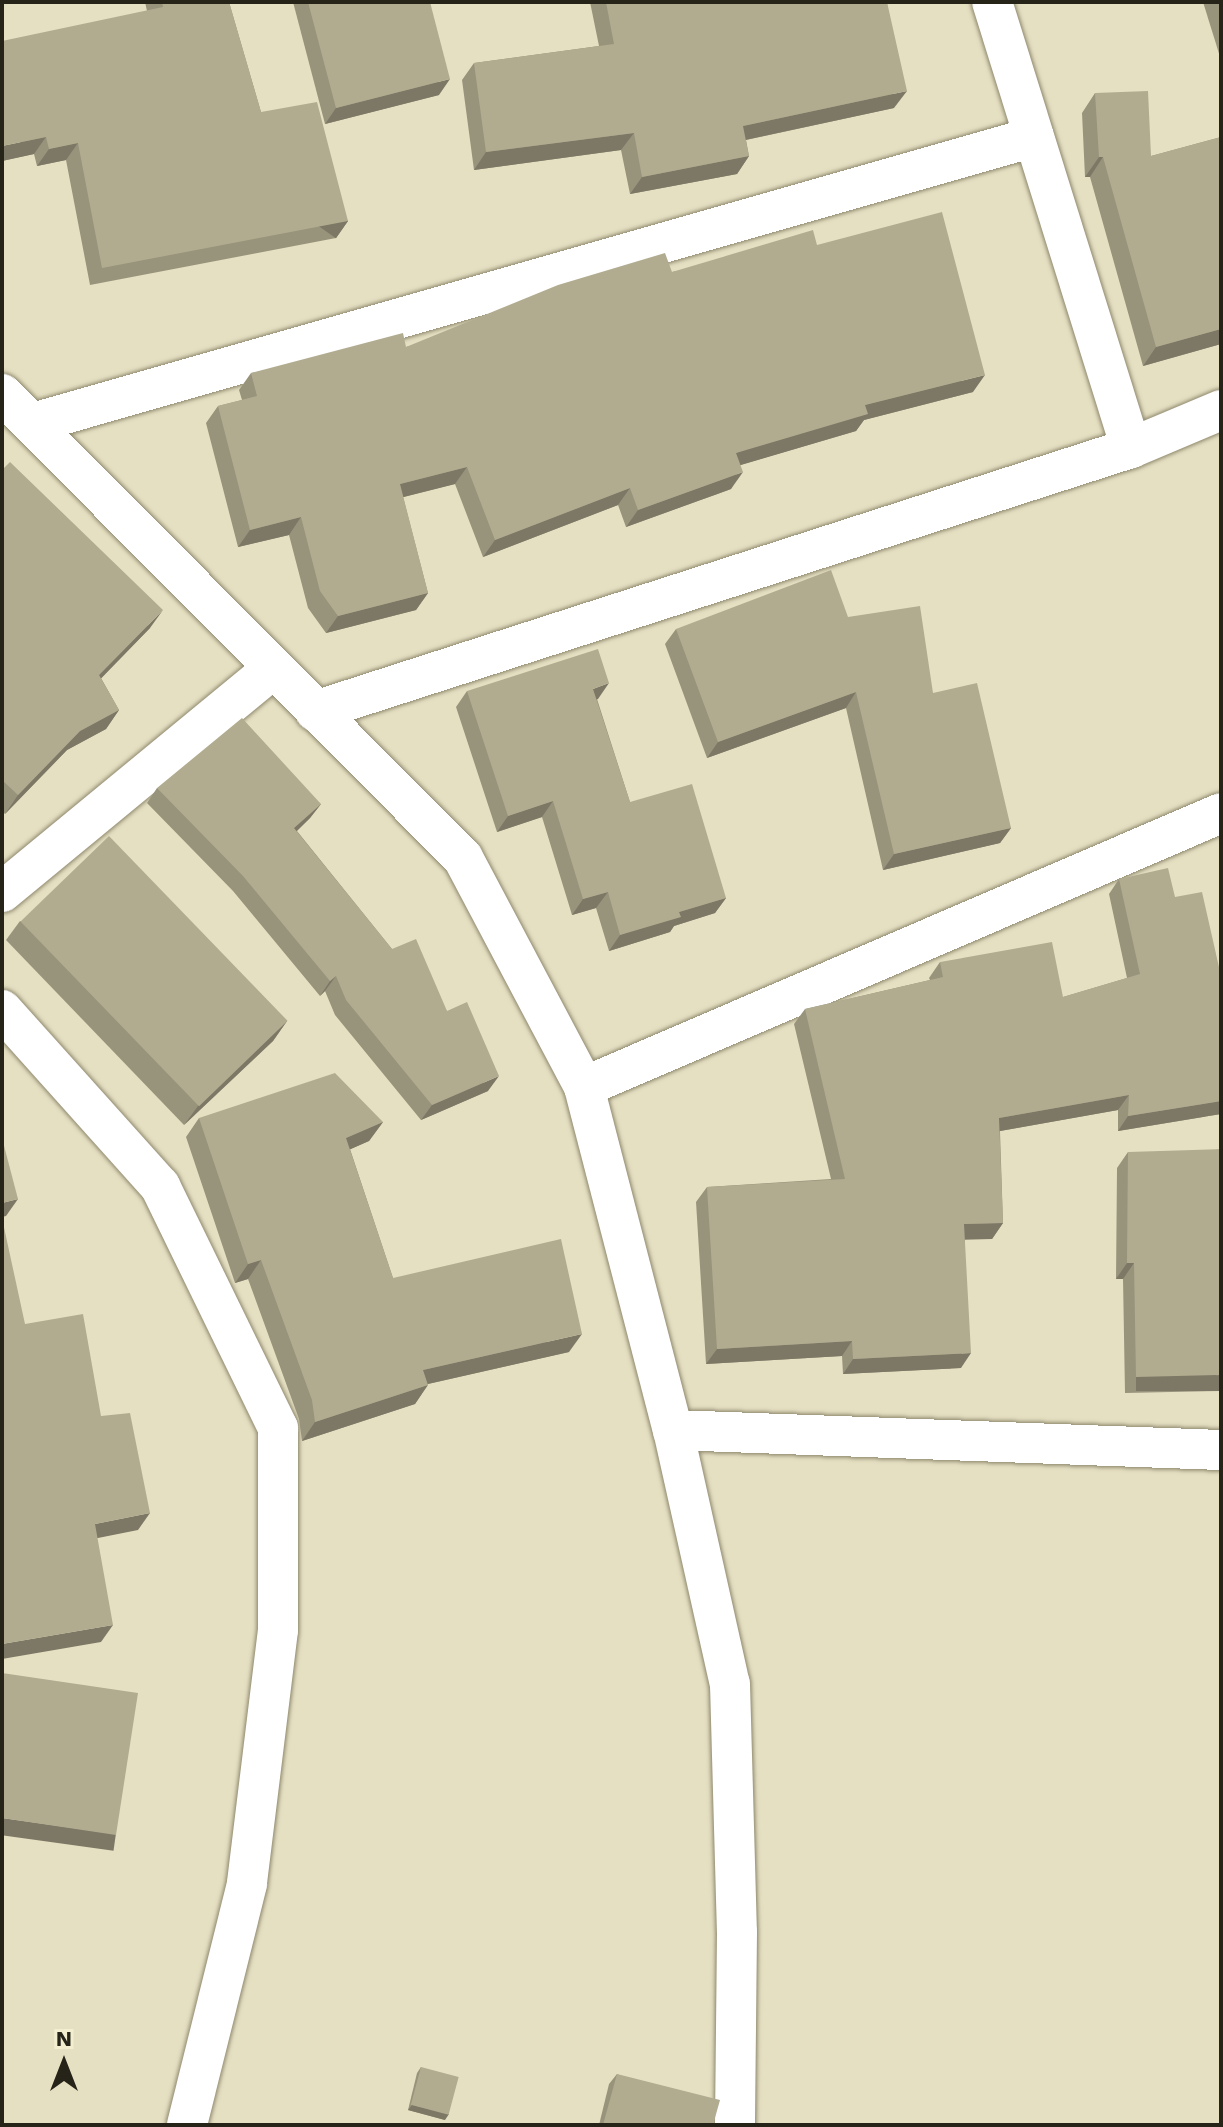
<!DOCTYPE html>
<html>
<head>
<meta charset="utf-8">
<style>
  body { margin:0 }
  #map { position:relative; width:1223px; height:2127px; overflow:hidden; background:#e6e0c3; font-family:"Work Sans",sans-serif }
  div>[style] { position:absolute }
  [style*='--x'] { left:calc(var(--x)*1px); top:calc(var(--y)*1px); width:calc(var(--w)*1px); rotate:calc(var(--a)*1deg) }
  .roads { filter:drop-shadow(0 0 2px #8e886d) drop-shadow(0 0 2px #8e886d) }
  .minor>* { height:40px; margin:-20px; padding:0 20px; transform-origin:20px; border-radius:20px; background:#fff }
  .wall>* { inset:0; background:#98947c }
  .shaded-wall>* { inset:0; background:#7c7865; transform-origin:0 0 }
  .building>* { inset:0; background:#b1ac90; transform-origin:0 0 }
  span { translate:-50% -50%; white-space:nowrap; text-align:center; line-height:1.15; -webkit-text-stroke:6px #f3eed0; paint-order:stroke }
  .frame { position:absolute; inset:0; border:4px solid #262419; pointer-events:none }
  .north { position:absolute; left:24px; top:2023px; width:80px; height:80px; -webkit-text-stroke:6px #f3eed0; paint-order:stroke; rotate:0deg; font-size:22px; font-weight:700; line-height:32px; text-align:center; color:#262419 }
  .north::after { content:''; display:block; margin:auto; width:28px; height:36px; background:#262419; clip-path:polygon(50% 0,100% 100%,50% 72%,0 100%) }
</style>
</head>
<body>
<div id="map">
  <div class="roads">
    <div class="minor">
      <div style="--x:2;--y:394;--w:654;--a:45.19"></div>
      <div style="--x:463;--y:858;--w:259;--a:62.1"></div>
      <div style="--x:584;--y:1087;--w:354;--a:75.5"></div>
      <div style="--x:673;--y:1430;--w:548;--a:2.09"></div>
      <div style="--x:33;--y:423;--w:1041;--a:-15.95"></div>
      <div style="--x:1131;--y:448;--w:98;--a:-22.9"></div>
      <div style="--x:315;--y:711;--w:857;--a:-17.86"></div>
      <div style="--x:1131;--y:448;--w:467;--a:-107.3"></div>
      <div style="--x:2;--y:892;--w:351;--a:-39.5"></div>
      <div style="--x:2;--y:1010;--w:237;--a:48.1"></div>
      <div style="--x:160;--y:1186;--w:269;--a:64"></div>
      <div style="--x:278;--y:1428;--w:202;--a:90"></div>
      <div style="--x:278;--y:1630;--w:256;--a:97"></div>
      <div style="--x:247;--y:1884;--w:248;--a:104"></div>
      <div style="--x:584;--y:1087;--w:693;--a:-23.27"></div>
      <div style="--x:673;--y:1430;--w:260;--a:77.4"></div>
      <div style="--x:730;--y:1684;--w:248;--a:88.4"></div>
      <div style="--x:737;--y:1932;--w:193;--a:90.6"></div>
    </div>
  </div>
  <div class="wall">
    <div style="clip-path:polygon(145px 2px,229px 2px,261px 112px,348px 221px,336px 238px,90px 285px,66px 160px,37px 166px,34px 154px,2px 161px,147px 11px)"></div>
    <div style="clip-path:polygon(293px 2px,430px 2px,439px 95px,325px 124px)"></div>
    <div style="clip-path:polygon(590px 2px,887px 2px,894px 108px,746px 140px,749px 156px,737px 174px,630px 194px,621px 150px,474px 170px,462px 80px,474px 63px,599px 46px)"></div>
    <div style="clip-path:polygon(1203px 2px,1221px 2px,1221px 60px)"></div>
    <div style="clip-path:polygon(1095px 93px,1151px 156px,1221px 137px,1221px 344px,1143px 366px,1090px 177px,1085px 177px,1082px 113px)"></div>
    <div style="clip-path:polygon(817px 245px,973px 392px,864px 420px,856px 431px,740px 465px,731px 489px,626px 527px,618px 505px,483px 557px,455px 484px,403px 497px,428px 593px,416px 610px,326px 633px,308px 608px,289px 535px,238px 547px,206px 423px,218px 406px,242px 400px,239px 390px,251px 373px,406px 347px,672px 272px)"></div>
    <div style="clip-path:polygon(2px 470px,150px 628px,101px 678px,119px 710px,106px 729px,67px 750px,5px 814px,2px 811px)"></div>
    <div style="clip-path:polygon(676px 629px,933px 693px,1011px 828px,1000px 843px,883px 870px,846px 708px,707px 758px,665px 644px)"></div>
    <div style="clip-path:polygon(467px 691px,598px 699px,597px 699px,630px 802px,726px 898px,715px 913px,674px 926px,670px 932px,609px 951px,596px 908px,572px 915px,542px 817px,497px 832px,456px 707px)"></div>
    <div style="clip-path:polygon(157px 788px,321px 804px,310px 818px,297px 831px,392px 949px,447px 1011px,488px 1091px,421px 1120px,335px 1015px,325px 991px,320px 996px,233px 891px,147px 803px)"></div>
    <div style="clip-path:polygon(1119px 879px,1175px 897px,1221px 976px,1221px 1114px,1118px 1131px,1118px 1110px,1000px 1131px,1003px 1223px,992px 1239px,965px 1239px,961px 1368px,843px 1374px,842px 1356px,706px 1364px,696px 1202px,707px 1187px,831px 1179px,794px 1024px,805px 1009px,930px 980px,929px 978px,940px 962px,1063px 997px,1127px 978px,1109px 894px)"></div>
    <div style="clip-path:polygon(20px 921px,287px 1021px,273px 1041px,184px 1125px,6px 940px)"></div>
    <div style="clip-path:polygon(199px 1118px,383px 1122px,369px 1141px,350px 1149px,393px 1278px,569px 1352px,428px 1384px,415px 1404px,302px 1441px,299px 1419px,248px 1279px,235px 1283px,186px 1137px)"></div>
    <div style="clip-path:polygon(1128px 1152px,1221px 1391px,1125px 1393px,1123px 1279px,1116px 1279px,1117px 1168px)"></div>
    <div style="clip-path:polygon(421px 2067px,445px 2120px,408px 2110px,417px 2073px)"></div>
    <div style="clip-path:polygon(617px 2074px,713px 2125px,599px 2125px,609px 2084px)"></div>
  </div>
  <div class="shaded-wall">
    <div style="clip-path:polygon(450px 79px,439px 95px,325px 124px,336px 108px)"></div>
    <div style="clip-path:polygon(907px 91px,894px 108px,731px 143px,743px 126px)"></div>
    <div style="clip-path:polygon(634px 133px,621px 150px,474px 170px,486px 152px)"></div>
    <div style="clip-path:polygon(46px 137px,34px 154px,2px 161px,2px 146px)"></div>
    <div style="clip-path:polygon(78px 143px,66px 160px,37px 166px,49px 149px)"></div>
    <div style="clip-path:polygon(749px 156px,737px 174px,630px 194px,642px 177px)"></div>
    <div style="clip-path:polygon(1099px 157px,1103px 157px,1090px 177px,1085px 177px)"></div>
    <div style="left:348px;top:221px;width:21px;height:250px;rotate:125deg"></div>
    <div style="clip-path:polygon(1221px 329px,1221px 344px,1143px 366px,1156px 347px)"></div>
    <div style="clip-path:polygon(985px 375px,973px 392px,864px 420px,856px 431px,724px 470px,736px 453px,865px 405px)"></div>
    <div style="clip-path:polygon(467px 467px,455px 484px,388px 501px,400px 484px)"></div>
    <div style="clip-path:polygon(743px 472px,731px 489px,626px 527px,638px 510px)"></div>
    <div style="clip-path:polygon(630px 488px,618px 505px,483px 557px,495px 540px)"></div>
    <div style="clip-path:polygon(301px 517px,289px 535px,238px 547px,250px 530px)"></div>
    <div style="clip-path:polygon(428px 593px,416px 610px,326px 633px,338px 616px)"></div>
    <div style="clip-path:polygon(163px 610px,150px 628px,86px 694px,99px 675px)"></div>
    <div style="clip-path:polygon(609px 683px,598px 699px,582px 705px,593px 689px)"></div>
    <div style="clip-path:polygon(856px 692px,846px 708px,707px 758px,718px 742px)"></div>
    <div style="clip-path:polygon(119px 710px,106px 729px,67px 750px,5px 814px,18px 795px,80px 731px)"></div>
    <div style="clip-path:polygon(553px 801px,542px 817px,497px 832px,508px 816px)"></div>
    <div style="clip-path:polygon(321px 804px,310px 818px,284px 843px,294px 828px)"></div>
    <div style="clip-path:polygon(1011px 828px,1000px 843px,883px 870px,894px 854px)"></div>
    <div style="clip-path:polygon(608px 892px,596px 908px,572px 915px,583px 899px)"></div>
    <div style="clip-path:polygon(726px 898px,715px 913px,674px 926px,670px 932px,609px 951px,620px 935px,679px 912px)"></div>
    <div style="clip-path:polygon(336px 976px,325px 991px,320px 996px,330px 981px)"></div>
    <div style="clip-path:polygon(287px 1021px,273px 1041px,184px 1125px,198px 1106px)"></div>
    <div style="clip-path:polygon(499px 1076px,488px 1091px,421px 1120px,432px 1105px)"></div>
    <div style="clip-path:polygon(1129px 1095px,1118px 1110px,989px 1133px,999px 1118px)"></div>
    <div style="clip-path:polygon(1221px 1101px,1221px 1114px,1118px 1131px,1128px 1116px)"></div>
    <div style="clip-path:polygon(383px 1122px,369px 1141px,333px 1157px,346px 1138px)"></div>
    <div style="clip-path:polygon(18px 1199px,6px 1216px,2px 1217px,2px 1203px)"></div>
    <div style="clip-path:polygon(1003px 1223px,992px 1239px,954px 1240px,964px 1224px)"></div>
    <div style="clip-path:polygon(261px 1260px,248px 1279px,235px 1283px,248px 1264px)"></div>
    <div style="clip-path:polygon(1127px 1263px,1134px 1263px,1123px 1279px,1116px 1279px)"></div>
    <div style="clip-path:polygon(582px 1334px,569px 1352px,410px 1388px,423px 1370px)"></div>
    <div style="clip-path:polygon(852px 1341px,842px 1356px,706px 1364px,717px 1349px)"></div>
    <div style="clip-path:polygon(971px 1353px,961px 1368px,843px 1374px,853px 1359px)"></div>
    <div style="left:1221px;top:1375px;width:16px;height:85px;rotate:90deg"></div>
    <div style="clip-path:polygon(428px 1385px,415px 1404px,302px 1441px,315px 1422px)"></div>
    <div style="clip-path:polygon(150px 1513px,138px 1530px,83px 1541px,95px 1524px)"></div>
    <div style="clip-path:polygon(113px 1625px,101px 1642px,2px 1659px,2px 1644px)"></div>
    <div style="left:2px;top:1818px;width:115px;height:17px;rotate:8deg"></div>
    <div style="clip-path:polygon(412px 2105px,449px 2114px,445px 2120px,408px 2110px)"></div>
  </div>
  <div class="building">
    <div style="clip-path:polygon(162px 2px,229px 2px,261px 112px,317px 102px,348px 221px,102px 268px,78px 143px,49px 149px,46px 137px,2px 146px,2px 41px,163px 7px)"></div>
    <div style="clip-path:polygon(308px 2px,430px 2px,450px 79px,336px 108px)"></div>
    <div style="clip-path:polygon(606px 2px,887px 2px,907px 91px,743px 126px,749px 156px,642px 177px,634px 133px,486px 152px,474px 63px,614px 44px)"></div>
    <div style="clip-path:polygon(1148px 91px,1151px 156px,1221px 137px,1221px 329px,1156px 347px,1103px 157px,1099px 157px,1095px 93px)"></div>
    <div style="clip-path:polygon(942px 212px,985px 375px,865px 405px,868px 414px,736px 453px,743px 472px,638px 510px,630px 488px,495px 540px,467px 467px,400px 484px,428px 593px,338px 616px,320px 591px,301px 517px,250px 530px,218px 406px,257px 396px,251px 373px,403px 333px,406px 347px,558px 285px,665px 253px,672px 272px,813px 230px,817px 245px)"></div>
    <div style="clip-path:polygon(10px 462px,163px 610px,99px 675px,119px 710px,80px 731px,18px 795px,2px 780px,2px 470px)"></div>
    <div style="clip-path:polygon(831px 570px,848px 617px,920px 606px,933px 693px,977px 683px,1011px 828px,894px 854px,856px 692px,718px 742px,676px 629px)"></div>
    <div style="clip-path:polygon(598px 649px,609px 683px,593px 689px,630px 802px,692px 784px,726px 898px,679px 912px,681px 917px,620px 935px,608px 892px,583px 899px,553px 801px,508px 816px,467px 691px)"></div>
    <div style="clip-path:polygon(242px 718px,321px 804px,294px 828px,392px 949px,416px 939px,447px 1011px,467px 1002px,499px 1076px,432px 1105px,346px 1000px,336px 976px,330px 981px,243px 876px,157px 788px)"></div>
    <div style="left:109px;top:836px;width:257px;height:123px;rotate:46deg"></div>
    <div style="clip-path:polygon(1168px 868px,1175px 897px,1202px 892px,1221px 976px,1221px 1101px,1128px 1116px,1129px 1095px,999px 1118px,1003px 1223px,964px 1224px,971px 1353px,853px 1359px,852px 1341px,717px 1349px,707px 1187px,845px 1179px,805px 1009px,943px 977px,940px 962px,1052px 942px,1063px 997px,1140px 974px,1119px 879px)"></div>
    <div style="clip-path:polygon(335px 1073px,383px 1122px,346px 1138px,393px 1278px,561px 1239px,582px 1334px,423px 1370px,428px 1385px,315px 1422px,312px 1400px,261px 1260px,248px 1264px,199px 1118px)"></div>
    <div style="clip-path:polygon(2px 1138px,18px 1199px,2px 1203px)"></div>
    <div style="clip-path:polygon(1221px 1149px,1221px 1375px,1136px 1377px,1134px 1263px,1127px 1263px,1128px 1152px)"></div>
    <div style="clip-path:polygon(2px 1218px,25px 1324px,83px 1314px,101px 1416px,130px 1413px,150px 1513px,95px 1524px,113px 1625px,2px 1644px)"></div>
    <div style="clip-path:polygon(2px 1673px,138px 1693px,116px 1835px,2px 1818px)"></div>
    <div style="left:421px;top:2067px;width:39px;height:39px;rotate:15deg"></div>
    <div style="clip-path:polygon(617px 2074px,720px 2100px,713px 2125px,603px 2125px)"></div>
  </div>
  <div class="frame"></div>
  <div class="north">N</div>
</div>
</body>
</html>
